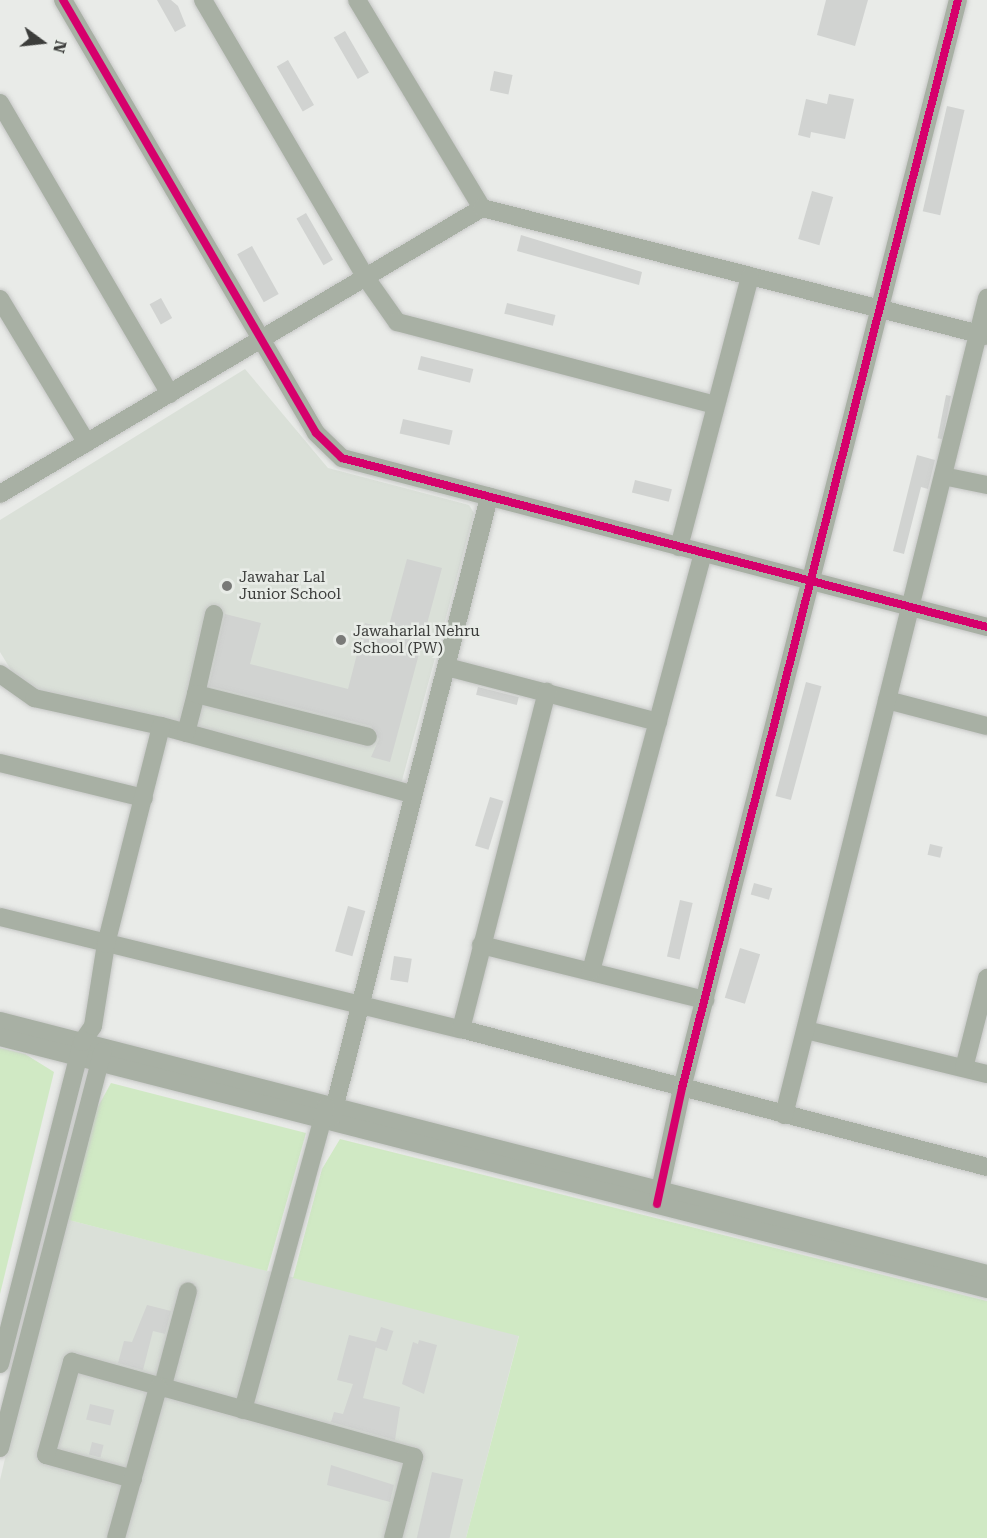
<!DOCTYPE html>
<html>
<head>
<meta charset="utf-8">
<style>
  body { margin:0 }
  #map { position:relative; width:987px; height:1538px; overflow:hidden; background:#e9ebe8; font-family:"Roboto Serif",serif }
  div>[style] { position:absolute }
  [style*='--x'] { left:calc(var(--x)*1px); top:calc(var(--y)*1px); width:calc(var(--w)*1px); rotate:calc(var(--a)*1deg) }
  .built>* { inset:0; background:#dae0d8 }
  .green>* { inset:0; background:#d0e9c4 }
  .building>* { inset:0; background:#d1d3d1; transform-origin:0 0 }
  .roads { filter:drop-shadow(0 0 2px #c6c7c6) drop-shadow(0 0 2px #c6c7c6) }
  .minor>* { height:18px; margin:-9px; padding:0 9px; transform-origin:9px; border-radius:9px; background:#a8b0a4 }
  .cycleway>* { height:8px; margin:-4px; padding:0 4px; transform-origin:4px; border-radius:4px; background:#d6006c }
  .dots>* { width:16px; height:16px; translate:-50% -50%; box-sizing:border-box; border:3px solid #e8ece7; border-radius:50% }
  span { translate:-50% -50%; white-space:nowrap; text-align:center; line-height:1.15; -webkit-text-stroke:5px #e8ece7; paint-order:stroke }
  .poi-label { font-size:15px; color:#3c3d3b }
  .left { translate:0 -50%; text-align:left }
  .north { position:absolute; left:12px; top:12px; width:60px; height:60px; -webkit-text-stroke:4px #e8ece7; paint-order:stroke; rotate:105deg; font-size:16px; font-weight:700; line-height:24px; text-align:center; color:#3c3d3b }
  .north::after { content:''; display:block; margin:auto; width:21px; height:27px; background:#3c3d3b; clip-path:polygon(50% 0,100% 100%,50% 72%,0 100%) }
</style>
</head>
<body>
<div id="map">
  <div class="built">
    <div style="clip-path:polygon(245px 369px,328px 468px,469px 505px,474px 513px,400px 788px,36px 690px,14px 675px,0 652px,0 520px)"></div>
    <div style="clip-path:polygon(61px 1218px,519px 1335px,466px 1538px,0 1538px,0 1480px)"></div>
  </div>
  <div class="green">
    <div style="clip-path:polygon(0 1048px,25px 1054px,54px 1072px,0 1294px)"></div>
    <div style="clip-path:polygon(111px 1083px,306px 1133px,267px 1271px,61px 1218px,95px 1112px)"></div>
    <div style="clip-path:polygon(340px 1139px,987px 1301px,987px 1538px,466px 1538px,519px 1336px,293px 1278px,322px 1169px)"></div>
  </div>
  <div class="building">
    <div style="clip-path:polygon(157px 0,171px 0,178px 6px,186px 26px,175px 32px)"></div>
    <div style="clip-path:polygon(826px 0,868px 0,855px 46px,817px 35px)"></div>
    <div style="left:345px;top:31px;width:48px;height:13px;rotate:60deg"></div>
    <div style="left:288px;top:60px;width:52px;height:13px;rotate:60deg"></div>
    <div style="left:494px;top:71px;width:19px;height:20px;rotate:12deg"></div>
    <div style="clip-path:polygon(829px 94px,854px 99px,845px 139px,811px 132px,810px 138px,798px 135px,806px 99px,827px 104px)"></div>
    <div style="left:947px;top:106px;width:18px;height:108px;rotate:13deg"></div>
    <div style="left:812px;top:191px;width:22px;height:50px;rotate:16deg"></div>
    <div style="left:306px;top:213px;width:54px;height:11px;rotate:60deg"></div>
    <div style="clip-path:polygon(521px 235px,642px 272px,639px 285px,517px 251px)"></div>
    <div style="left:252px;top:246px;width:55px;height:17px;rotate:61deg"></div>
    <div style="left:161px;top:298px;width:23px;height:13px;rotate:61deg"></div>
    <div style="left:507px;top:303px;width:50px;height:11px;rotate:14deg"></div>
    <div style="left:421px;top:356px;width:54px;height:14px;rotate:14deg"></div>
    <div style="left:946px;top:395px;width:5px;height:44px;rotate:11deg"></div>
    <div style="left:403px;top:419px;width:51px;height:15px;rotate:13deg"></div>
    <div style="clip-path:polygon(917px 455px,935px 460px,928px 489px,921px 487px,904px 554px,893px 551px)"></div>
    <div style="left:635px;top:480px;width:38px;height:13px;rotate:14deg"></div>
    <div style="clip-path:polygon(407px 559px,442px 568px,390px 762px,371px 757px,379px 739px,371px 726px,209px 686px,225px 614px,261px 623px,250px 664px,348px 689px,365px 623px,388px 629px)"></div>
    <div style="left:806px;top:682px;width:16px;height:118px;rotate:15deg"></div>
    <div style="left:478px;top:687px;width:42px;height:8px;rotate:14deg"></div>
    <div style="left:490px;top:797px;width:14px;height:51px;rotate:17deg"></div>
    <div style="left:930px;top:844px;width:13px;height:11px;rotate:13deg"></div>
    <div style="left:754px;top:883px;width:19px;height:12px;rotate:16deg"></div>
    <div style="left:680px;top:900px;width:13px;height:58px;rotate:13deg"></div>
    <div style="left:348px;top:906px;width:18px;height:47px;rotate:16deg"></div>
    <div style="left:740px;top:948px;width:21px;height:52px;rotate:17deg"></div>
    <div style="left:394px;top:956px;width:18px;height:24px;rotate:9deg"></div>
    <div style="clip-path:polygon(147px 1305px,171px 1311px,165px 1334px,153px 1331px,143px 1370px,118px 1363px,124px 1341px,132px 1342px)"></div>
    <div style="left:381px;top:1327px;width:13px;height:21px;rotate:18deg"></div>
    <div style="clip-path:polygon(349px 1335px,377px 1342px,363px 1398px,400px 1407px,395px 1440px,331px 1422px,334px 1412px,343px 1414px,353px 1384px,337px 1380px)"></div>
    <div style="clip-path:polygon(419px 1340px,437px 1345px,424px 1394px,402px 1384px,413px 1342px,418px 1344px)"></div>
    <div style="left:90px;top:1404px;width:25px;height:16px;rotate:14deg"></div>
    <div style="left:92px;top:1442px;width:12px;height:13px;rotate:14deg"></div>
    <div style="clip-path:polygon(331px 1465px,394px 1485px,390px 1502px,327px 1485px)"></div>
    <div style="left:432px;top:1472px;width:32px;height:68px;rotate:13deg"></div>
  </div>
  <div class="roads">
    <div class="minor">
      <div style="--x:63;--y:0;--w:501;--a:59.7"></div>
      <div style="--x:316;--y:433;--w:36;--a:44"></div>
      <div style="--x:342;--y:458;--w:667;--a:14.68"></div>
      <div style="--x:203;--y:0;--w:322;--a:59.6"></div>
      <div style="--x:366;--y:278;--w:54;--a:54.8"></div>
      <div style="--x:397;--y:322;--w:329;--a:14.6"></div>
      <div style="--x:357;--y:0;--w:243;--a:59"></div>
      <div style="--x:0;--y:103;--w:337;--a:59.7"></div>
      <div style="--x:0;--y:299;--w:168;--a:58.9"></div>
      <div style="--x:943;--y:476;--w:45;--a:11.6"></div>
      <div style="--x:0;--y:494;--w:560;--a:-30.68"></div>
      <div style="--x:482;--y:208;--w:521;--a:14.22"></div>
      <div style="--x:679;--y:547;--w:280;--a:-75.3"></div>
      <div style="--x:447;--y:667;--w:218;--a:14.6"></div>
      <div style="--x:0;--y:674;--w:42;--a:35.2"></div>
      <div style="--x:34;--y:698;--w:130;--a:12.4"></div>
      <div style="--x:161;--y:726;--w:259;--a:15.2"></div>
      <div style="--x:196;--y:694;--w:82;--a:-77.3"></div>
      <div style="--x:887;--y:700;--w:103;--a:14.6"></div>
      <div style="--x:186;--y:733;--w:40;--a:-75.6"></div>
      <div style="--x:196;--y:694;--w:177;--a:14"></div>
      <div style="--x:0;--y:763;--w:148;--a:13.7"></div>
      <div style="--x:0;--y:917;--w:474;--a:13.7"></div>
      <div style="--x:461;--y:1029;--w:544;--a:14.7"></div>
      <div style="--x:481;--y:945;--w:231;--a:13.8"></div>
      <div style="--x:591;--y:971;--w:433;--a:-75"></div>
      <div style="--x:0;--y:1021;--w:1019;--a:14.38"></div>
      <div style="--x:461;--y:1029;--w:348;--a:-75.7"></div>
      <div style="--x:806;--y:1030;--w:186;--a:13.7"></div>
      <div style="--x:0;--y:1037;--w:1019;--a:14.32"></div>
      <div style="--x:964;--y:1068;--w:93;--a:-75.7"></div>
      <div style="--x:784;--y:1115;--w:842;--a:-76.05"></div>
      <div style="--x:332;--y:1117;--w:640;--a:-75.79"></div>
      <div style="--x:657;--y:1204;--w:119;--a:-77.8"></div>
      <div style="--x:682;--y:1088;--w:1122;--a:-75.77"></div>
      <div style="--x:0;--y:1364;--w:332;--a:-75.7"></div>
      <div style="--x:82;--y:1042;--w:19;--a:-55"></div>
      <div style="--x:93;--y:1026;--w:83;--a:-81"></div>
      <div style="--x:106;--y:944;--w:225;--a:-75.8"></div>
      <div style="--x:162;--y:1389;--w:101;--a:-75.1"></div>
      <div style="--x:243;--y:1410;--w:314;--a:-74.7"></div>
      <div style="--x:0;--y:1448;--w:410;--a:-75.5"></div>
      <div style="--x:133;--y:1479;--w:90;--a:-164.6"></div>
      <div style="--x:46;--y:1455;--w:97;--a:-74.4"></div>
      <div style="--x:72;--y:1362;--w:355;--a:15.5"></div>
      <div style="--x:414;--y:1457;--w:84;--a:104.5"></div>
      <div style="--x:116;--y:1538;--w:156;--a:-74.4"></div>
    </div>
  </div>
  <div class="cycleway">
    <div style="--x:63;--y:0;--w:501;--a:59.7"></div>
    <div style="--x:316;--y:433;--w:36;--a:44"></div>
    <div style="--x:342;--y:458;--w:667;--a:14.68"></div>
    <div style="--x:657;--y:1204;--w:119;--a:-77.8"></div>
    <div style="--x:682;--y:1088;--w:1122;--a:-75.77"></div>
  </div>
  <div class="dots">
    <div style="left:227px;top:586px;background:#797a78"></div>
    <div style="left:341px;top:640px;background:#797a78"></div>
  </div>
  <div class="poi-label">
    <span class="left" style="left:239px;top:586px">Jawahar Lal<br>Junior School</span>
    <span class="left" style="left:353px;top:640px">Jawaharlal Nehru<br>School (PW)</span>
  </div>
  <div class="north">N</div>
</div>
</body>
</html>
